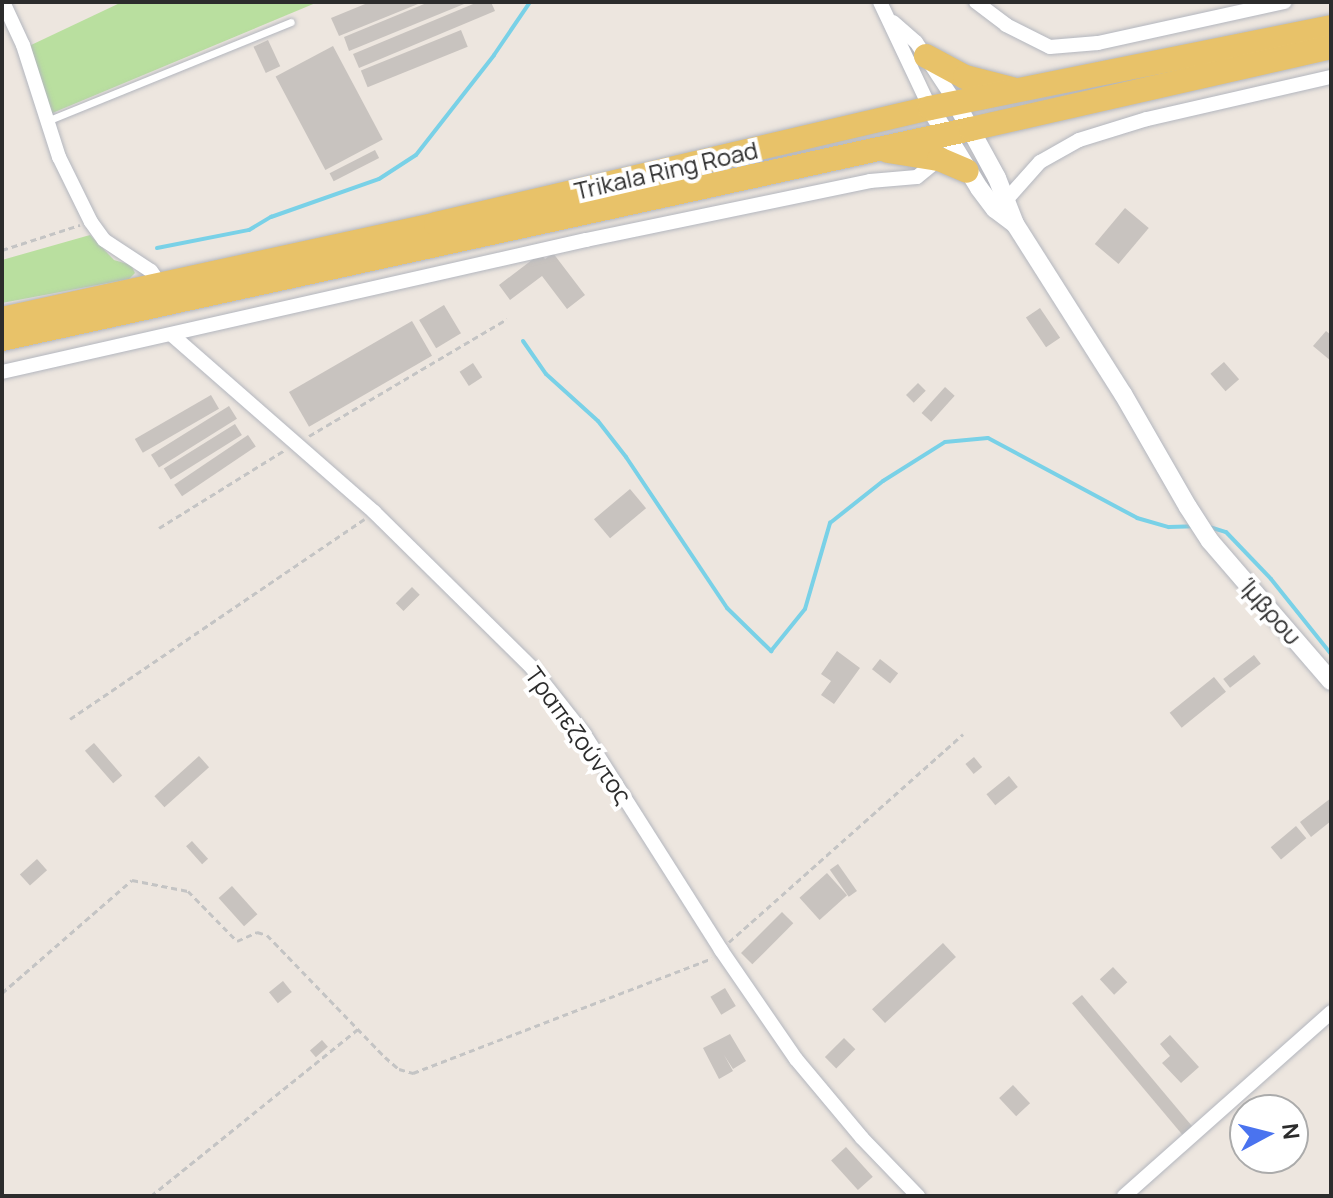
<!DOCTYPE html>
<html>
<head>
<meta charset="utf-8">
<style>
  body { margin:0 }
  #map { position:relative; width:1333px; height:1198px; overflow:hidden; background:#ede6df; font-family:Manrope,sans-serif }
  div>[style] { position:absolute }
  [style*='--x'] { left:calc(var(--x)*1px); top:calc(var(--y)*1px); width:calc(var(--w)*1px); rotate:calc(var(--a)*1deg) }
  .green>* { inset:0; background:#b9df9f }
  .stream>* { height:4px; margin:-2px; padding:0 2px; transform-origin:2px; border-radius:2px; background:#79d1e7 }
  .building>* { inset:0; background:#c8c3bf; transform-origin:0 0 }
  .path>* { height:3px; margin-top:-1.5px; transform-origin:0; background:repeating-linear-gradient(90deg,#c4c4c4 0 6px,transparent 0 10px) }
  .roads { filter:drop-shadow(0 0 2px #b3b6be) drop-shadow(0 0 2px #b3b6be) }
  .service>* { height:7px; margin:-3.5px; padding:0 3.5px; transform-origin:3.5px; border-radius:3.5px; background:#fff }
  .minor>* { height:14px; margin:-7px; padding:0 7px; transform-origin:7px; border-radius:7px; background:#fff }
  .tertiary>* { height:18px; margin:-9px; padding:0 9px; transform-origin:9px; border-radius:9px; background:#fff }
  .primary>* { height:24px; margin:-12px; padding:0 12px; transform-origin:12px; border-radius:12px; background:#e8c269 }
  span { translate:-50% -50%; white-space:nowrap; text-align:center; line-height:1.15; -webkit-text-stroke:8px #fff; paint-order:stroke }
  .street-label { font-size:24px; color:#2c2c2c }
  .frame { position:absolute; inset:0; border:4px solid #2c2c2c; pointer-events:none }
  .north { position:absolute; left:1229px; top:1094px; width:80px; height:80px; box-sizing:border-box; background:#fff; border:2px solid #ababab; border-radius:50%; rotate:83deg; font-size:22px; font-weight:700; line-height:32px; text-align:center; color:#2c2c2c }
  .north::after { content:''; display:block; margin:auto; width:28px; height:36px; background:#4a73ef; clip-path:polygon(50% 0,100% 100%,50% 72%,0 100%) }
</style>
</head>
<body>
<div id="map">
  <div class="green">
    <div style="clip-path:polygon(122px 2px,318px 2px,50px 114px,29px 46px)"></div>
    <div style="clip-path:polygon(90px 235px,114px 260px,131px 265px,135px 273px,129px 279px,2px 303px,2px 260px)"></div>
  </div>
  <div class="stream">
    <div style="--x:157;--y:248;--w:94;--a:-11.1"></div>
    <div style="--x:249;--y:230;--w:26;--a:-31"></div>
    <div style="--x:271;--y:217;--w:114;--a:-19.4"></div>
    <div style="--x:379;--y:179;--w:44;--a:-33"></div>
    <div style="--x:416;--y:155;--w:127;--a:-52"></div>
    <div style="--x:494;--y:55;--w:64;--a:-55.8"></div>
    <div style="--x:523;--y:341;--w:40;--a:55.1"></div>
    <div style="--x:546;--y:374;--w:70;--a:42.1"></div>
    <div style="--x:598;--y:421;--w:46;--a:52.1"></div>
    <div style="--x:626;--y:457;--w:182;--a:56.2"></div>
    <div style="--x:727;--y:608;--w:62;--a:44.3"></div>
    <div style="--x:771;--y:651;--w:54;--a:-51"></div>
    <div style="--x:805;--y:609;--w:90;--a:-73.8"></div>
    <div style="--x:830;--y:523;--w:68;--a:-38.4"></div>
    <div style="--x:883;--y:481;--w:73;--a:-32.2"></div>
    <div style="--x:945;--y:442;--w:43;--a:-5.3"></div>
    <div style="--x:988;--y:438;--w:169;--a:28.2"></div>
    <div style="--x:1137;--y:518;--w:33;--a:16"></div>
    <div style="--x:1169;--y:527;--w:25;--a:-2"></div>
    <div style="--x:1206;--y:526;--w:21;--a:17"></div>
    <div style="--x:1226;--y:532;--w:65;--a:46.2"></div>
    <div style="--x:1271;--y:579;--w:96;--a:51.3"></div>
  </div>
  <div class="building">
    <div style="clip-path:polygon(370px 2px,423px 2px,339px 36px,331px 18px)"></div>
    <div style="clip-path:polygon(429px 2px,469px 2px,349px 51px,344px 37px)"></div>
    <div style="clip-path:polygon(478px 2px,491px 2px,495px 11px,359px 68px,353px 54px)"></div>
    <div style="left:461px;top:30px;width:18px;height:108px;rotate:68deg"></div>
    <div style="left:268px;top:40px;width:29px;height:16px;rotate:65deg"></div>
    <div style="left:333px;top:46px;width:106px;height:65px;rotate:62deg"></div>
    <div style="left:375px;top:150px;width:9px;height:51px;rotate:63deg"></div>
    <div style="left:1125px;top:208px;width:31px;height:47px;rotate:40deg"></div>
    <div style="clip-path:polygon(541px 253px,545px 259px,553px 253px,585px 295px,567px 309px,542px 276px,510px 300px,499px 285px)"></div>
    <div style="left:444px;top:305px;width:33px;height:29px;rotate:59deg"></div>
    <div style="left:1040px;top:308px;width:36px;height:17px;rotate:56deg"></div>
    <div style="left:412px;top:321px;width:40px;height:142px;rotate:60deg"></div>
    <div style="clip-path:polygon(1326px 331px,1331px 335px,1331px 361px,1313px 346px)"></div>
    <div style="left:1224px;top:362px;width:23px;height:18px;rotate:49deg"></div>
    <div style="left:473px;top:363px;width:17px;height:16px;rotate:57deg"></div>
    <div style="left:918px;top:383px;width:11px;height:17px;rotate:45deg"></div>
    <div style="left:945px;top:387px;width:13px;height:35px;rotate:42deg"></div>
    <div style="left:211px;top:395px;width:16px;height:88px;rotate:60deg"></div>
    <div style="left:229px;top:406px;width:15px;height:92px;rotate:58deg"></div>
    <div style="left:235px;top:424px;width:13px;height:84px;rotate:58deg"></div>
    <div style="left:248px;top:435px;width:14px;height:89px;rotate:56deg"></div>
    <div style="left:630px;top:489px;width:25px;height:47px;rotate:50deg"></div>
    <div style="left:412px;top:587px;width:11px;height:23px;rotate:45deg"></div>
    <div style="clip-path:polygon(837px 651px,860px 668px,834px 704px,821px 695px,831px 681px,821px 674px)"></div>
    <div style="left:1254px;top:655px;width:11px;height:39px;rotate:52deg"></div>
    <div style="left:880px;top:659px;width:23px;height:13px;rotate:38deg"></div>
    <div style="left:1214px;top:677px;width:19px;height:57px;rotate:51deg"></div>
    <div style="left:94px;top:743px;width:43px;height:12px;rotate:49deg"></div>
    <div style="left:199px;top:756px;width:15px;height:60px;rotate:48deg"></div>
    <div style="left:974px;top:757px;width:13px;height:11px;rotate:51deg"></div>
    <div style="left:1009px;top:776px;width:14px;height:29px;rotate:51deg"></div>
    <div style="clip-path:polygon(1331px 798px,1331px 821px,1311px 837px,1300px 822px)"></div>
    <div style="left:1296px;top:826px;width:16px;height:33px;rotate:50deg"></div>
    <div style="left:192px;top:841px;width:24px;height:8px;rotate:48deg"></div>
    <div style="left:37px;top:859px;width:15px;height:23px;rotate:48deg"></div>
    <div style="left:838px;top:864px;width:33px;height:10px;rotate:55deg"></div>
    <div style="left:827px;top:873px;width:30px;height:37px;rotate:48deg"></div>
    <div style="left:232px;top:886px;width:38px;height:18px;rotate:48deg"></div>
    <div style="left:782px;top:912px;width:16px;height:58px;rotate:45deg"></div>
    <div style="left:943px;top:943px;width:19px;height:97px;rotate:47deg"></div>
    <div style="left:1113px;top:967px;width:21px;height:18px;rotate:47deg"></div>
    <div style="left:283px;top:981px;width:14px;height:18px;rotate:51deg"></div>
    <div style="left:725px;top:988px;width:21px;height:17px;rotate:59deg"></div>
    <div style="left:1082px;top:995px;width:172px;height:13px;rotate:50deg"></div>
    <div style="clip-path:polygon(730px 1034px,746px 1061px,733px 1069px,724px 1055px,733px 1071px,719px 1079px,703px 1048px)"></div>
    <div style="clip-path:polygon(1170px 1035px,1199px 1067px,1181px 1083px,1162px 1063px,1170px 1056px,1160px 1044px)"></div>
    <div style="left:844px;top:1038px;width:16px;height:27px;rotate:45deg"></div>
    <div style="left:322px;top:1040px;width:9px;height:16px;rotate:49deg"></div>
    <div style="left:1013px;top:1085px;width:25px;height:19px;rotate:47deg"></div>
    <div style="left:846px;top:1147px;width:40px;height:20px;rotate:48deg"></div>
  </div>
  <div class="path">
    <div style="--x:2;--y:250;--w:82;--a:-17.8"></div>
    <div style="--x:309;--y:436;--w:230;--a:-30.6"></div>
    <div style="--x:159;--y:528;--w:148;--a:-31.8"></div>
    <div style="--x:70;--y:719;--w:356;--a:-34.2"></div>
    <div style="--x:729;--y:942;--w:313;--a:-41.6"></div>
    <div style="--x:2;--y:993;--w:172;--a:-41"></div>
    <div style="--x:132;--y:880;--w:57;--a:11.1"></div>
    <div style="--x:188;--y:891;--w:70;--a:45.6"></div>
    <div style="--x:237;--y:941;--w:22;--a:-24"></div>
    <div style="--x:257;--y:932;--w:10;--a:17"></div>
    <div style="--x:267;--y:935;--w:170;--a:46"></div>
    <div style="--x:385;--y:1057;--w:18;--a:41"></div>
    <div style="--x:399;--y:1069;--w:15;--a:16"></div>
    <div style="--x:413;--y:1073;--w:320;--a:-21"></div>
    <div style="--x:151;--y:1196;--w:266;--a:-38.9"></div>
  </div>
  <div class="roads">
    <div class="service">
      <div style="--x:47;--y:121;--w:263;--a:-22.1"></div>
    </div>
    <div class="minor">
      <div style="--x:3;--y:2;--w:47;--a:65.1"></div>
      <div style="--x:23;--y:45;--w:118;--a:72.2"></div>
      <div style="--x:59;--y:157;--w:72;--a:63.8"></div>
      <div style="--x:91;--y:222;--w:22;--a:54"></div>
      <div style="--x:104;--y:240;--w:56;--a:33.4"></div>
      <div style="--x:151;--y:271;--w:16;--a:55"></div>
      <div style="--x:880;--y:2;--w:117;--a:64.7"></div>
      <div style="--x:976;--y:2;--w:38;--a:37"></div>
      <div style="--x:1006;--y:25;--w:49;--a:26.6"></div>
      <div style="--x:1050;--y:47;--w:48;--a:-4.8"></div>
      <div style="--x:1098;--y:43;--w:191;--a:-12.4"></div>
      <div style="--x:893;--y:22;--w:30;--a:41"></div>
      <div style="--x:916;--y:42;--w:73;--a:56.7"></div>
      <div style="--x:1007;--y:199;--w:50;--a:-48.3"></div>
      <div style="--x:1040;--y:162;--w:45;--a:-29.4"></div>
      <div style="--x:1079;--y:140;--w:71;--a:-17.2"></div>
      <div style="--x:1147;--y:119;--w:189;--a:-12.9"></div>
      <div style="--x:172;--y:335;--w:269;--a:41.2"></div>
      <div style="--x:374;--y:512;--w:222;--a:44.6"></div>
      <div style="--x:532;--y:668;--w:84;--a:51.8"></div>
      <div style="--x:584;--y:734;--w:256;--a:57.6"></div>
      <div style="--x:721;--y:950;--w:132;--a:55.5"></div>
      <div style="--x:796;--y:1059;--w:103;--a:50.1"></div>
      <div style="--x:862;--y:1138;--w:81;--a:46"></div>
      <div style="--x:2;--y:372;--w:599;--a:-12.74"></div>
      <div style="--x:586;--y:240;--w:290;--a:-11.7"></div>
      <div style="--x:870;--y:181;--w:47;--a:-4.9"></div>
      <div style="--x:917;--y:177;--w:28;--a:-39"></div>
      <div style="--x:1124;--y:1196;--w:277;--a:-41.6"></div>
    </div>
    <div class="tertiary">
      <div style="--x:956;--y:103;--w:85;--a:61.3"></div>
      <div style="--x:997;--y:178;--w:49;--a:68.6"></div>
      <div style="--x:1015;--y:224;--w:201;--a:57.6"></div>
      <div style="--x:1123;--y:394;--w:130;--a:60.1"></div>
      <div style="--x:1188;--y:507;--w:40;--a:57.1"></div>
      <div style="--x:1210;--y:541;--w:185;--a:49.2"></div>
      <div style="--x:930;--y:108;--w:94;--a:58.5"></div>
      <div style="--x:979;--y:188;--w:26;--a:53"></div>
      <div style="--x:995;--y:209;--w:25;--a:37"></div>
    </div>
    <div class="primary">
      <div style="--x:926;--y:56;--w:44;--a:28.3"></div>
      <div style="--x:965;--y:77;--w:49;--a:14.3"></div>
      <div style="--x:888;--y:151;--w:52;--a:8.9"></div>
      <div style="--x:939;--y:159;--w:30;--a:23"></div>
      <div style="--x:2;--y:319;--w:444;--a:-12.3"></div>
      <div style="--x:436;--y:224;--w:507;--a:-13.21"></div>
      <div style="--x:930;--y:108;--w:409;--a:-11.4"></div>
      <div style="--x:2;--y:339;--w:991;--a:-12.23"></div>
      <div style="--x:971;--y:129;--w:369;--a:-12.8"></div>
    </div>
  </div>
  <div class="street-label">
    <span style="left:666px;top:170px;rotate:-13deg">Trikala Ring Road</span>
    <span style="left:1271px;top:611px;rotate:49deg">Ίμβρου</span>
    <span style="left:579px;top:735px;rotate:54deg">Τραπεζούντος</span>
  </div>
  <div class="frame"></div>
  <div class="north">N</div>
</div>
</body>
</html>
